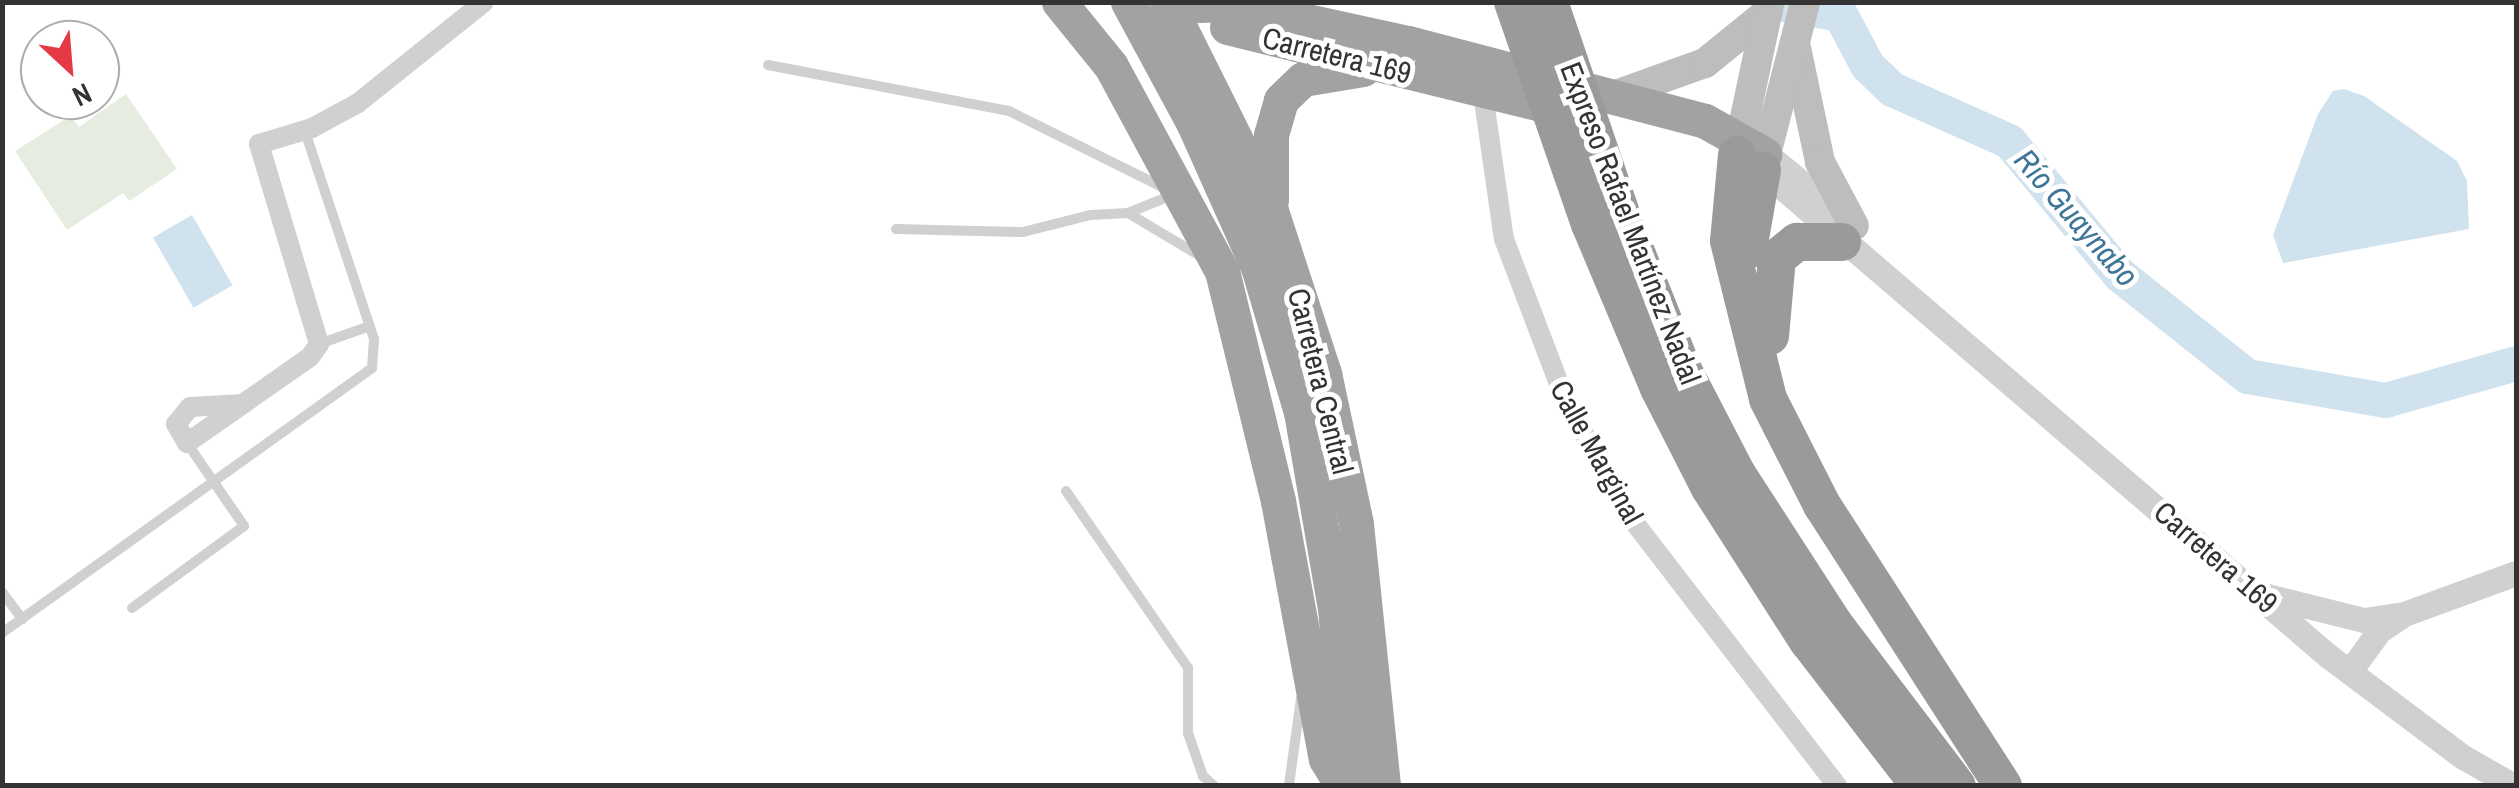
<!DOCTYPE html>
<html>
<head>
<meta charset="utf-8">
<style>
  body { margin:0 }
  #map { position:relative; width:2519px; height:788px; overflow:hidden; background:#fff; font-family:"Archivo Narrow",sans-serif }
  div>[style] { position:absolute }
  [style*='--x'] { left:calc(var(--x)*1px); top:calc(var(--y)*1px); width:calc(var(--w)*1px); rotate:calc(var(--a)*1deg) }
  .green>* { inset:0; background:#e6ecdf }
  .water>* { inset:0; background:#cfe2ee; transform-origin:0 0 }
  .river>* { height:35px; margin:-17.5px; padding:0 17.5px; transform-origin:17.5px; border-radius:17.5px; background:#cfe2ee }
  .service>* { height:10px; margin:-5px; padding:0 5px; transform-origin:5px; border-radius:5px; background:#d0d0d0 }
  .minor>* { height:20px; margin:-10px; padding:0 10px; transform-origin:10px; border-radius:10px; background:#d0d0d0 }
  .tertiary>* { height:25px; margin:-12.5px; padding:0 12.5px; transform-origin:12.5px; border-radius:12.5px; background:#d0d0d0 }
  .secondary>* { height:30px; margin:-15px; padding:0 15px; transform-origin:15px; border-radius:15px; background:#bdbdbd }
  .trunk>* { height:35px; margin:-17.5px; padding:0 17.5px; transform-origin:17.5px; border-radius:17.5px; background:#a2a2a2 }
  .motorway>* { height:38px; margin:-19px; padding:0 19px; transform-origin:19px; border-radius:19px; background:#9a9a9a }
  .trunk-bridge>* { height:35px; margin:-17.5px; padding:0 17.5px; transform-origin:17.5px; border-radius:17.5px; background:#a2a2a2 }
  .motorway-bridge>* { height:38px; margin:-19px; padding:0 19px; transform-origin:19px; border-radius:19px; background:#9a9a9a }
  span { translate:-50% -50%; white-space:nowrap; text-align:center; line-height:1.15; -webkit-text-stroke:10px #fff; paint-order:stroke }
  .street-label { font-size:30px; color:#333 }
  .water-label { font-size:32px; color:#3f7597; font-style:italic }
  .frame { position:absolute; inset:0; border:5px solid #333; pointer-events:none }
  .north { position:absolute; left:20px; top:20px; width:100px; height:100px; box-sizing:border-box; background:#fff; border:2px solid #adadad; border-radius:50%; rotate:154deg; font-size:28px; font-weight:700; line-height:40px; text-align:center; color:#333 }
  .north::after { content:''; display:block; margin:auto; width:35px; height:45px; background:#e63946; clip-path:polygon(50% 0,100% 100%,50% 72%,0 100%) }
</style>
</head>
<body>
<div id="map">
  <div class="green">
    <div style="clip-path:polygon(126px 94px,177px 169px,129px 201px,123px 193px,67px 230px,15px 151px,70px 116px,79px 127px)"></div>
  </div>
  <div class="water">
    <div style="clip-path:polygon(2344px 89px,2364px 96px,2457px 161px,2467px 181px,2469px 229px,2283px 263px,2273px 235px,2318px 114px,2333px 91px)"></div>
    <div style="left:192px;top:215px;width:81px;height:45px;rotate:60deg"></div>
  </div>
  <div class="river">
    <div style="--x:1773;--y:2;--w:68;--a:10.2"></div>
    <div style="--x:1840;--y:14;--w:58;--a:62.1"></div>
    <div style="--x:1867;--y:65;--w:35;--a:44"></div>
    <div style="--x:1892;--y:89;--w:128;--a:24"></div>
    <div style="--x:2009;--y:141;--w:174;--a:50.4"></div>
    <div style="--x:2120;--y:275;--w:162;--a:38.5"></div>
    <div style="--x:2247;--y:376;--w:140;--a:9.9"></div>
    <div style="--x:2385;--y:400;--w:136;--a:-15.8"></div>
  </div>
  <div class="service">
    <div style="--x:768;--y:65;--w:245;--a:10.8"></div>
    <div style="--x:1009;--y:111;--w:180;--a:26.4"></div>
    <div style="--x:1128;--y:213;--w:84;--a:30.8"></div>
    <div style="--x:896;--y:229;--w:127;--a:1.4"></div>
    <div style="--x:1023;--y:232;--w:69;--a:-14.2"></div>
    <div style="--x:1090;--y:215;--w:38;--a:-3"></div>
    <div style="--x:1128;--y:213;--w:51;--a:-22"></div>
    <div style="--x:319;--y:344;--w:54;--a:-19.4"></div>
    <div style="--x:1066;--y:491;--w:215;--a:55.4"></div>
    <div style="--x:1188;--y:668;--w:65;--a:90"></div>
    <div style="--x:1188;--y:733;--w:46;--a:70.8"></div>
    <div style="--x:1203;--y:776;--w:15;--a:42"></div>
    <div style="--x:2;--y:592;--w:34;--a:53"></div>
    <div style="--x:132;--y:608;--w:139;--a:-36.2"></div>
    <div style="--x:244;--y:526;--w:101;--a:-124.5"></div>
    <div style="--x:2;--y:633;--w:455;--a:-35.6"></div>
    <div style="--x:372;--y:368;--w:29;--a:-86"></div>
    <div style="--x:374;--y:339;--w:219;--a:-108.4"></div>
    <div style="--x:1289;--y:785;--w:88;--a:-82.1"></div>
  </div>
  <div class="minor">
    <div style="--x:1481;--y:80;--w:161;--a:81.8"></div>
    <div style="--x:1504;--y:239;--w:174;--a:69.2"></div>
    <div style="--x:1566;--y:402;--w:138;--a:60.5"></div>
    <div style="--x:1634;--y:522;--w:333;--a:52.4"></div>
    <div style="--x:243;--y:404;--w:53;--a:176.8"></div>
    <div style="--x:190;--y:407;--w:22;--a:129"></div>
    <div style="--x:176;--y:424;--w:22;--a:60"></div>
    <div style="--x:187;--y:443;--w:150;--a:-35"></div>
    <div style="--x:310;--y:357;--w:16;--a:-55"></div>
    <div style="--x:319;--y:344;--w:209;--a:-106.7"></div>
    <div style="--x:259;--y:144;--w:55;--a:-16.8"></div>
    <div style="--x:312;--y:128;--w:52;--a:-28.5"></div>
    <div style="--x:358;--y:103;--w:161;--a:-38.7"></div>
  </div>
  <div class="tertiary">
    <div style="--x:1776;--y:162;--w:90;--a:39.2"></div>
    <div style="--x:1762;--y:170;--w:745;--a:40.64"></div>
    <div style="--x:2327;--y:655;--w:170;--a:36.9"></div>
    <div style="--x:2463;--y:757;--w:59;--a:29.6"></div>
    <div style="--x:2267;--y:596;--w:100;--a:13.9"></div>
    <div style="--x:2364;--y:620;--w:40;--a:-8.5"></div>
    <div style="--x:2404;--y:614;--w:119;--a:-20.1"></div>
    <div style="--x:2350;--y:671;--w:49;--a:-54.1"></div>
    <div style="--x:2379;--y:631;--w:25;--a:-34"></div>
  </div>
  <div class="secondary">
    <div style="--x:1795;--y:43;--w:122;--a:78.1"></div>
    <div style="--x:1820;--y:162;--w:72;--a:62"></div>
    <div style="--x:1610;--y:97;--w:101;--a:-19.7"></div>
    <div style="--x:1705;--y:63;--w:81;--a:-39"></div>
    <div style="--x:1737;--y:155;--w:153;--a:-78"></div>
    <div style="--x:1762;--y:170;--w:173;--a:-75.6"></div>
  </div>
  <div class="trunk">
    <div style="--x:1059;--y:2;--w:82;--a:50.9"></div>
    <div style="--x:1111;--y:66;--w:233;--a:61.6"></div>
    <div style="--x:1222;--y:271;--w:237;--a:76.3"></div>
    <div style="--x:1278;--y:501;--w:262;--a:79.5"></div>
    <div style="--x:1326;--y:759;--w:31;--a:59"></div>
    <div style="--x:1167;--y:2;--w:233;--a:63.5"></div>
    <div style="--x:1271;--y:211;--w:170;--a:71.9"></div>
    <div style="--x:1324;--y:373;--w:154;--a:78"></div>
    <div style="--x:1356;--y:524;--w:263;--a:84.1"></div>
    <div style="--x:1170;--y:6;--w:59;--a:-1.9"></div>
    <div style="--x:1229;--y:4;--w:183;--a:12.3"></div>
    <div style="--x:1408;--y:43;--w:307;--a:14.7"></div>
    <div style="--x:1705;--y:121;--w:68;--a:29.2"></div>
    <div style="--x:1227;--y:27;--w:357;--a:13.8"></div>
    <div style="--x:1271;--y:200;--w:65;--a:-90"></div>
    <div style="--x:1271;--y:135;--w:36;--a:-74"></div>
    <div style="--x:1281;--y:100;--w:30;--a:-44"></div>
    <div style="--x:1303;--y:79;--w:61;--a:-9.5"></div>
    <div style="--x:1301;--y:412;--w:199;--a:80.2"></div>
    <div style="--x:1335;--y:608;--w:179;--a:84.9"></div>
  </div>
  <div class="motorway">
    <div style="--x:1737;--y:155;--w:86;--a:95.3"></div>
    <div style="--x:1729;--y:241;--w:163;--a:76.1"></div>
    <div style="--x:1768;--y:399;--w:119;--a:63"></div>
    <div style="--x:1822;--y:505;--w:334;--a:57.2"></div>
    <div style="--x:1622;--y:217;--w:165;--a:68.3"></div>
    <div style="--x:1683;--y:370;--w:117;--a:62.6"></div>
    <div style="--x:1737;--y:474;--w:179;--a:57.1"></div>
    <div style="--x:1834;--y:624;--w:203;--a:52.8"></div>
    <div style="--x:1590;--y:224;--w:178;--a:67.2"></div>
    <div style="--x:1659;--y:388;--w:112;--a:63"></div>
    <div style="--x:1710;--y:488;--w:182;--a:57.4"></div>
    <div style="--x:1808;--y:641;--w:183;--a:52.3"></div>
    <div style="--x:1748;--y:250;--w:81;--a:-80.1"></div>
    <div style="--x:1770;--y:336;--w:78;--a:-84.9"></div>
    <div style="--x:1777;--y:258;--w:26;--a:-39"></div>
    <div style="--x:1797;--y:242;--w:45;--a:0"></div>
  </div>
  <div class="trunk-bridge">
    <div style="--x:1128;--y:2;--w:136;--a:61.6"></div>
    <div style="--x:1193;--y:122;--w:159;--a:65.9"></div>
    <div style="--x:1258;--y:267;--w:151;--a:73.5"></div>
  </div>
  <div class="motorway-bridge">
    <div style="--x:1513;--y:2;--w:235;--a:70.9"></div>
    <div style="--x:1549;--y:2;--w:227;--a:71.2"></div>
  </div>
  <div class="street-label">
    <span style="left:1337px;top:55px;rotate:14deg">Carretera 169</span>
    <span style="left:1631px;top:223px;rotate:69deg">Expreso Rafael Martínez Nadal</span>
    <span style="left:1321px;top:381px;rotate:76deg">Carretera Central</span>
    <span style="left:1597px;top:452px;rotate:61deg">Calle Marginal</span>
    <span style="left:2216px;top:557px;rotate:41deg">Carretera 169</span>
  </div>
  <div class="water-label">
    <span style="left:2076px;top:218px;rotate:49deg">Río Guaynabo</span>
  </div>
  <div class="frame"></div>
  <div class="north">N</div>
</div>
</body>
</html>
